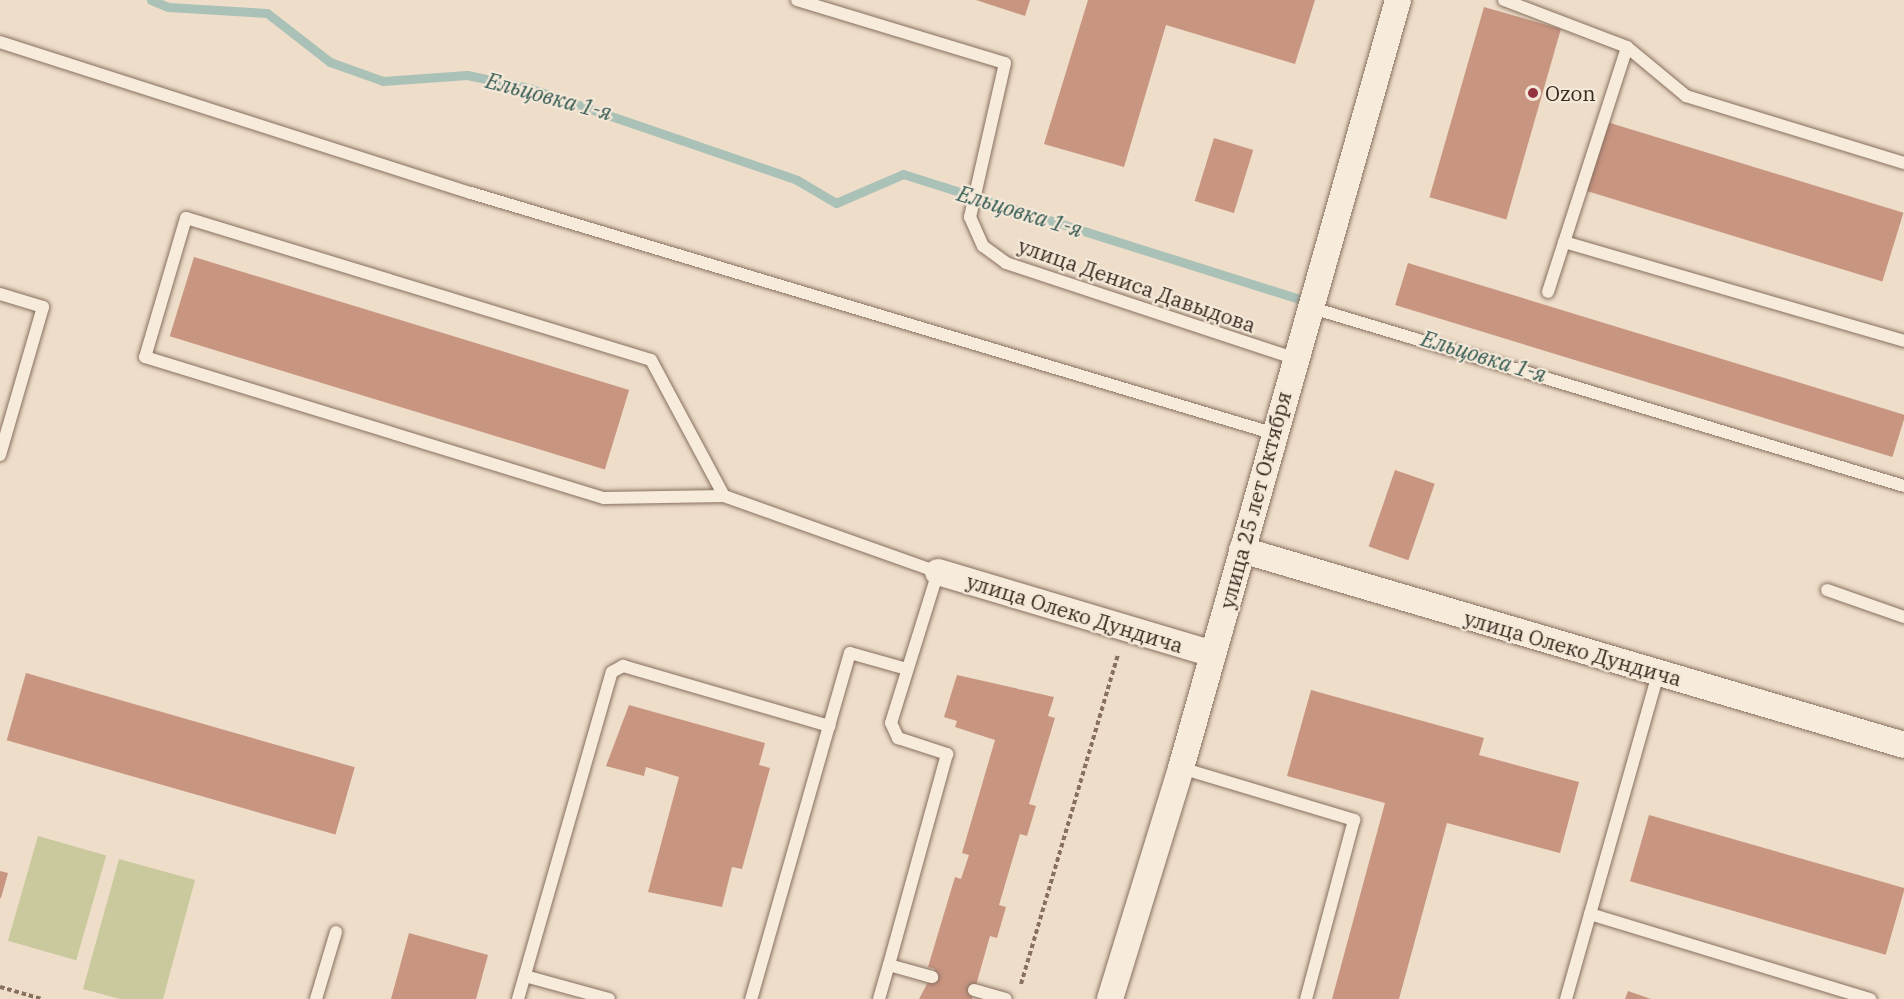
<!DOCTYPE html>
<html>
<head>
<meta charset="utf-8">
<style>
  body { margin:0 }
  #map { position:relative; width:1904px; height:999px; overflow:hidden; background:#edddc9; font-family:"IBM Plex Serif",serif }
  div>[style] { position:absolute }
  [style*='--x'] { left:calc(var(--x)*1px); top:calc(var(--y)*1px); width:calc(var(--w)*1px); rotate:calc(var(--a)*1deg) }
  .green>* { inset:0; background:#cac99d; transform-origin:0 0 }
  .stream>* { height:9px; margin:-4.5px; padding:0 4.5px; transform-origin:4.5px; border-radius:4.5px; background:#aac1b7 }
  .building>* { inset:0; background:#c89581; transform-origin:0 0 }
  .path>* { height:4px; margin-top:-2px; transform-origin:0; background:repeating-linear-gradient(90deg,#886f5f 0 4.5px,transparent 0 7.5px) }
  .roads { filter:drop-shadow(0 0 2px #886f5f) drop-shadow(0 0 2px #886f5f) }
  .lane>* { height:12px; margin:-6px; padding:0 6px; transform-origin:6px; border-radius:6px; background:#f7ebdc }
  .street>* { height:26px; margin:-13px; padding:0 13px; transform-origin:13px; border-radius:13px; background:#f7ebdc }
  .dots>* { width:16px; height:16px; translate:-50% -50%; box-sizing:border-box; border:3px solid #f4e8d8; border-radius:50% }
  span { translate:-50% -50%; white-space:nowrap; text-align:center; line-height:1.15; -webkit-text-stroke:4.5px #f4e8d8; paint-order:stroke }
  .poi-label { font-size:21px; color:#392a21 }
  .left { translate:0 -50%; text-align:left }
  .street-label { font-size:21px; color:#392a21 }
  .water-label { font-size:22px; color:#315850; font-style:italic }
</style>
</head>
<body>
<div id="map">
  <div class="green">
    <div style="left:38px;top:836px;width:71px;height:109px;rotate:16deg"></div>
    <div style="clip-path:polygon(119px 859px,195px 880px,163px 999px,120px 999px,83px 989px)"></div>
  </div>
  <div class="stream">
    <div style="--x:151;--y:0;--w:18;--a:22"></div>
    <div style="--x:168;--y:7;--w:99;--a:3.5"></div>
    <div style="--x:267;--y:13;--w:80;--a:37.9"></div>
    <div style="--x:330;--y:62;--w:56;--a:19.7"></div>
    <div style="--x:383;--y:81;--w:84;--a:-4.1"></div>
    <div style="--x:467;--y:75;--w:63;--a:11.8"></div>
    <div style="--x:529;--y:88;--w:283;--a:18.9"></div>
    <div style="--x:797;--y:180;--w:45;--a:30.5"></div>
    <div style="--x:836;--y:203;--w:73;--a:-23.4"></div>
    <div style="--x:903;--y:174;--w:427;--a:17.5"></div>
  </div>
  <div class="building">
    <div style="clip-path:polygon(976px 0,1030px 0,1025px 16px)"></div>
    <div style="clip-path:polygon(1088px 0,1315px 0,1295px 64px,1166px 25px,1124px 167px,1044px 144px)"></div>
    <div style="left:1484px;top:7px;width:80px;height:198px;rotate:16deg"></div>
    <div style="left:1607px;top:122px;width:310px;height:72px;rotate:17deg"></div>
    <div style="left:1214px;top:138px;width:41px;height:66px;rotate:17deg"></div>
    <div style="left:194px;top:257px;width:455px;height:83px;rotate:17deg"></div>
    <div style="left:1408px;top:263px;width:520px;height:44px;rotate:17deg"></div>
    <div style="left:1395px;top:470px;width:42px;height:81px;rotate:19deg"></div>
    <div style="left:26px;top:673px;width:342px;height:70px;rotate:16deg"></div>
    <div style="clip-path:polygon(957px 675px,1054px 697px,1048px 716px,1055px 718px,1029px 804px,1036px 806px,1027px 836px,1020px 834px,999px 905px,1006px 907px,997px 938px,990px 936px,972px 999px,919px 999px,935px 969px,928px 967px,955px 877px,961px 879px,969px 855px,962px 853px,995px 740px,955px 727px,957px 721px,944px 717px)"></div>
    <div style="clip-path:polygon(1311px 690px,1484px 738px,1479px 755px,1579px 782px,1560px 853px,1447px 823px,1399px 999px,1332px 999px,1385px 803px,1287px 776px)"></div>
    <div style="clip-path:polygon(629px 705px,765px 743px,759px 765px,770px 768px,742px 869px,732px 867px,722px 907px,648px 892px,679px 777px,646px 767px,644px 776px,606px 766px)"></div>
    <div style="left:1649px;top:815px;width:266px;height:69px;rotate:16deg"></div>
    <div style="clip-path:polygon(0 871px,8px 873px,1px 898px,0 898px)"></div>
    <div style="clip-path:polygon(409px 933px,488px 955px,476px 999px,391px 999px)"></div>
    <div style="clip-path:polygon(1628px 991px,1651px 999px,1625px 999px)"></div>
  </div>
  <div class="path">
    <div style="--x:1021;--y:984;--w:344;--a:-73.6"></div>
    <div style="--x:0;--y:987;--w:44;--a:15.9"></div>
  </div>
  <div class="roads">
    <div class="lane">
      <div style="--x:797;--y:0;--w:217;--a:16.9"></div>
      <div style="--x:1005;--y:63;--w:158;--a:102.8"></div>
      <div style="--x:970;--y:217;--w:32;--a:66"></div>
      <div style="--x:983;--y:246;--w:29;--a:36"></div>
      <div style="--x:1006;--y:263;--w:303;--a:18.3"></div>
      <div style="--x:1504;--y:0;--w:132;--a:20.9"></div>
      <div style="--x:1627;--y:47;--w:77;--a:39.7"></div>
      <div style="--x:1686;--y:96;--w:228;--a:17.1"></div>
      <div style="--x:0;--y:42;--w:495;--a:17.8"></div>
      <div style="--x:471;--y:193;--w:836;--a:16.68"></div>
      <div style="--x:1564;--y:242;--w:354;--a:16.2"></div>
      <div style="--x:1548;--y:292;--w:257;--a:-72.1"></div>
      <div style="--x:0;--y:294;--w:45;--a:16.8"></div>
      <div style="--x:43;--y:307;--w:154;--a:106.2"></div>
      <div style="--x:1309;--y:307;--w:621;--a:16.74"></div>
      <div style="--x:724;--y:496;--w:154;--a:-118.2"></div>
      <div style="--x:651;--y:360;--w:486;--a:-163"></div>
      <div style="--x:186;--y:218;--w:145;--a:106.4"></div>
      <div style="--x:145;--y:357;--w:480;--a:17.1"></div>
      <div style="--x:604;--y:498;--w:120;--a:-1"></div>
      <div style="--x:724;--y:496;--w:227;--a:19.6"></div>
      <div style="--x:938;--y:572;--w:158;--a:107.3"></div>
      <div style="--x:891;--y:723;--w:17;--a:65"></div>
      <div style="--x:898;--y:738;--w:52;--a:18.1"></div>
      <div style="--x:947;--y:754;--w:219;--a:105.4"></div>
      <div style="--x:889;--y:965;--w:45;--a:15.6"></div>
      <div style="--x:1827;--y:590;--w:82;--a:19.3"></div>
      <div style="--x:829;--y:726;--w:76;--a:-74"></div>
      <div style="--x:850;--y:653;--w:59;--a:15.7"></div>
      <div style="--x:1181;--y:768;--w:181;--a:16.7"></div>
      <div style="--x:1354;--y:820;--w:185;--a:105"></div>
      <div style="--x:1590;--y:914;--w:293;--a:16.9"></div>
      <div style="--x:525;--y:976;--w:87;--a:15.3"></div>
      <div style="--x:974;--y:990;--w:33;--a:16"></div>
      <div style="--x:316;--y:999;--w:70;--a:-73.4"></div>
      <div style="--x:518;--y:999;--w:340;--a:-74"></div>
      <div style="--x:612;--y:672;--w:13;--a:-29"></div>
      <div style="--x:623;--y:666;--w:215;--a:16.2"></div>
      <div style="--x:829;--y:726;--w:284;--a:105.9"></div>
      <div style="--x:879;--y:999;--w:35;--a:-74"></div>
      <div style="--x:1566;--y:999;--w:339;--a:-74.2"></div>
    </div>
    <div class="street">
      <div style="--x:1242;--y:550;--w:690;--a:16.41"></div>
      <div style="--x:938;--y:572;--w:287;--a:16.6"></div>
      <div style="--x:1110;--y:999;--w:242;--a:-72.9"></div>
      <div style="--x:1181;--y:768;--w:798;--a:-74.22"></div>
    </div>
  </div>
  <div class="dots">
    <div style="left:1533px;top:93px;background:#943240"></div>
  </div>
  <div class="poi-label">
    <span class="left" style="left:1545px;top:93px">Ozon</span>
  </div>
  <div class="street-label">
    <span style="left:1137px;top:285px;rotate:19deg">улица Дениса Давыдова</span>
    <span style="left:1255px;top:500px;rotate:-75deg">улица 25 лет Октября</span>
    <span style="left:1075px;top:613px;rotate:17deg">улица Олеко Дундича</span>
    <span style="left:1573px;top:648px;rotate:16deg">улица Олеко Дундича</span>
  </div>
  <div class="water-label">
    <span style="left:549px;top:96px;rotate:15deg">Ельцовка 1-я</span>
    <span style="left:1020px;top:211px;rotate:17deg">Ельцовка 1-я</span>
    <span style="left:1484px;top:356px;rotate:17deg">Ельцовка 1-я</span>
  </div>
</div>
</body>
</html>
